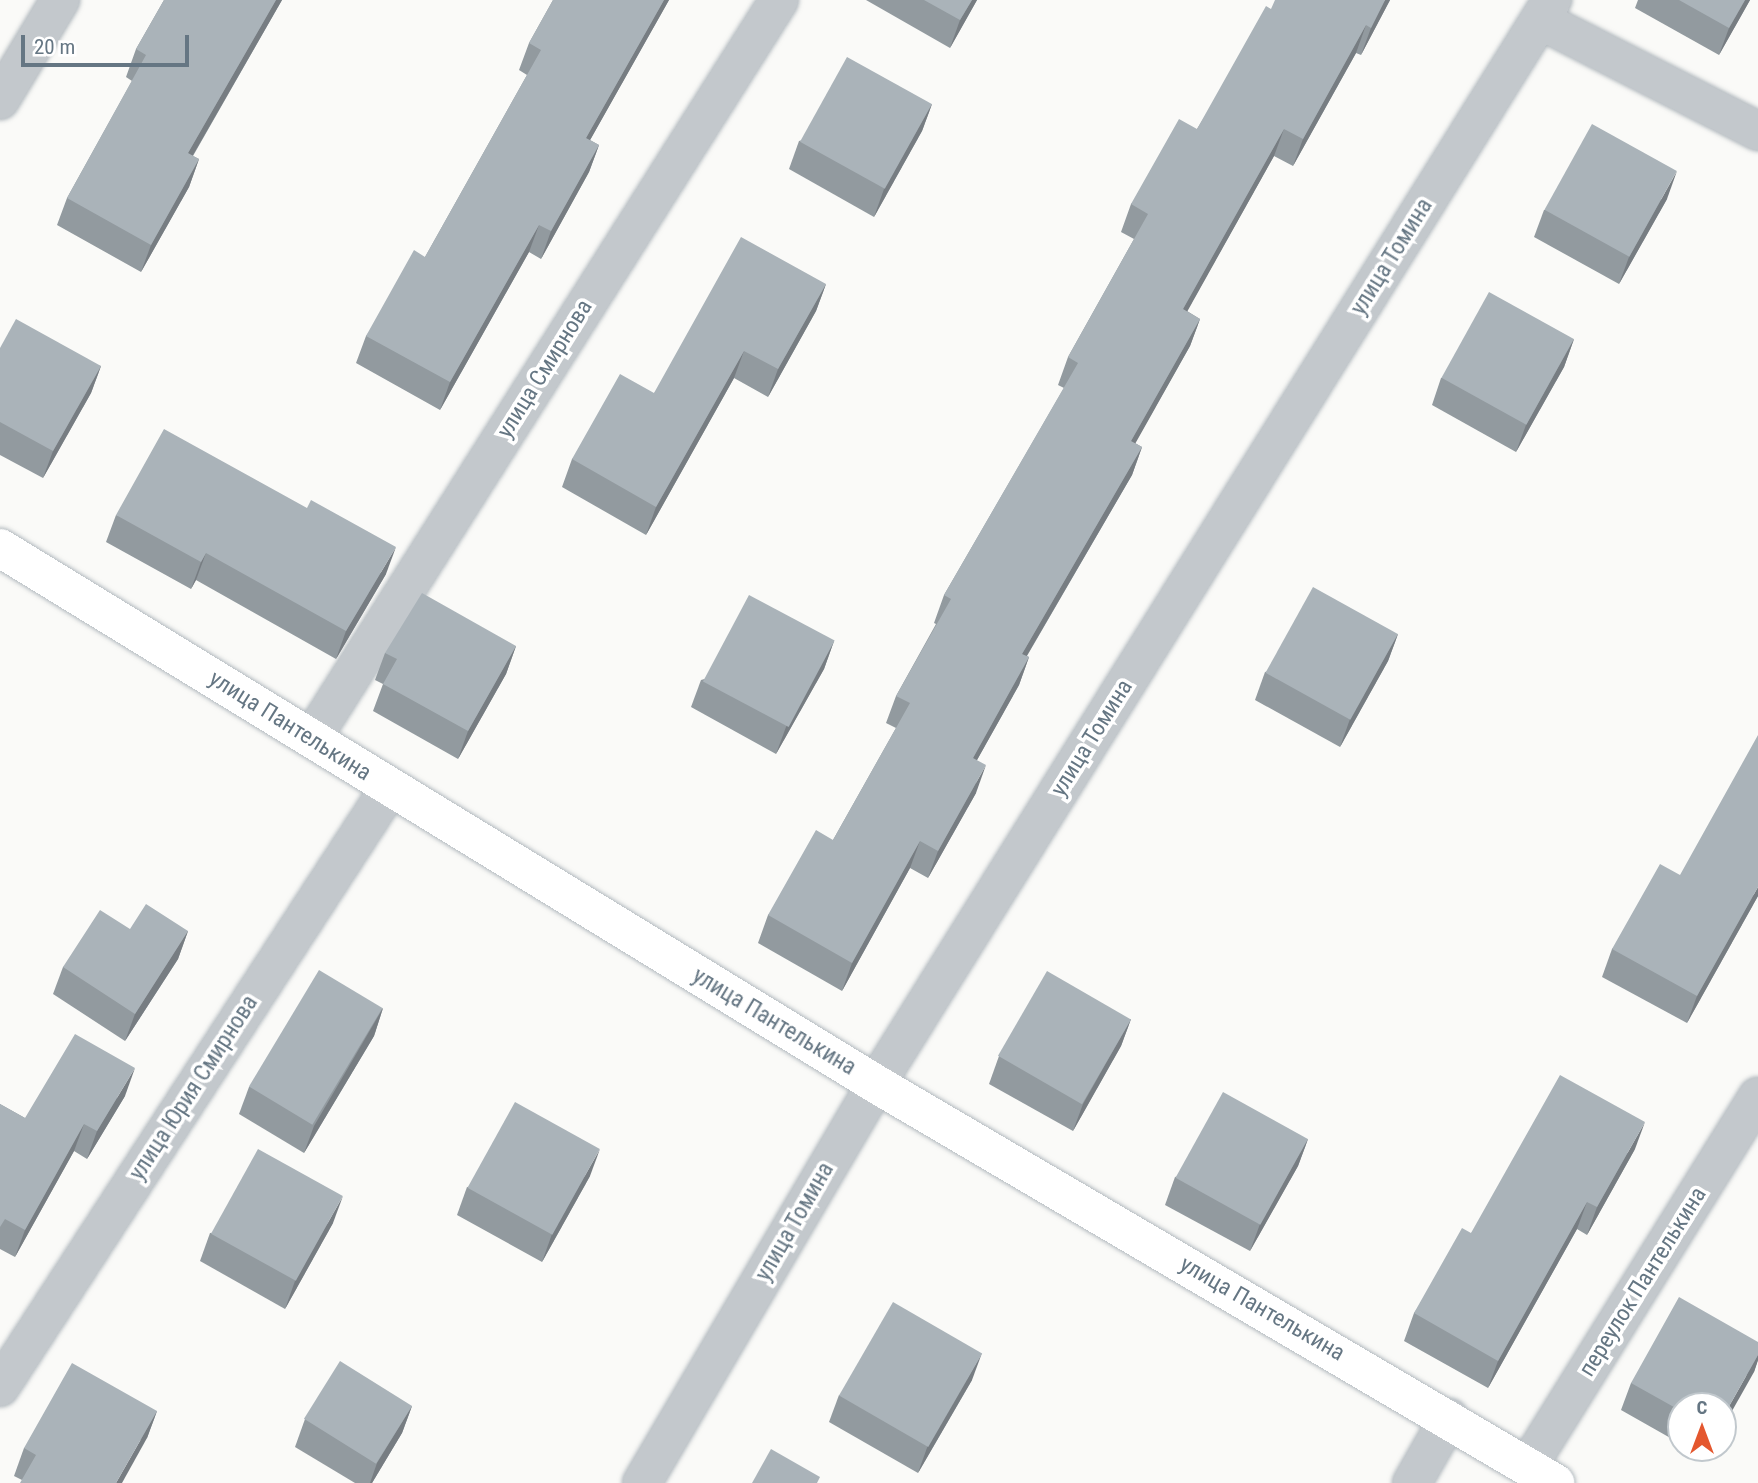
<!DOCTYPE html>
<html>
<head>
<meta charset="utf-8">
<style>
  body { margin:0 }
  #map { position:relative; width:1758px; height:1483px; overflow:hidden; background:#fafaf8; font-family:"Roboto Condensed",sans-serif }
  div>[style] { position:absolute }
  [style*='--x'] { left:calc(var(--x)*1px); top:calc(var(--y)*1px); width:calc(var(--w)*1px); rotate:calc(var(--a)*1deg) }
  .roads { filter:drop-shadow(0 0 2px #b3babf) drop-shadow(0 0 2px #b3babf) }
  .minor>* { height:38px; margin:-19px; padding:0 19px; transform-origin:19px; border-radius:19px; background:#c3c8cc }
  .secondary>* { height:38px; margin:-19px; padding:0 19px; transform-origin:19px; border-radius:19px; background:#fff }
  .wall>* { inset:0; background:#929a9f }
  .shaded-wall>* { inset:0; background:#777d82 }
  .building>* { inset:0; background:#aab3b9; transform-origin:0 0 }
  span { translate:-50% -50%; white-space:nowrap; text-align:center; line-height:1.15; -webkit-text-stroke:7px #fff; paint-order:stroke }
  .street-label { font-size:23px; color:#657683 }
  .north { position:absolute; left:1667px; top:1392px; width:70px; height:70px; box-sizing:border-box; background:#fff; border:2px solid #c1c8cd; border-radius:50%; rotate:0deg; font-size:19px; font-weight:700; line-height:28px; text-align:center; color:#657683 }
  .north::after { content:''; display:block; margin:auto; width:24px; height:32px; background:#e4572e; clip-path:polygon(50% 0,100% 100%,50% 72%,0 100%) }
  .scale { position:absolute; left:21px; top:35px; width:168px; height:32px; box-sizing:border-box; border:4px solid #657683; border-top:0; padding-left:9px; font-size:21px; line-height:24px; white-space:nowrap; color:#657683; -webkit-text-stroke:5px #fff; paint-order:stroke }
</style>
</head>
<body>
<div id="map">
  <div class="roads">
    <div class="minor">
      <div style="--x:1540;--y:20;--w:245;--a:27"></div>
      <div style="--x:0;--y:100;--w:117;--a:-59"></div>
      <div style="--x:312;--y:738;--w:873;--a:-57.67"></div>
      <div style="--x:0;--y:1387;--w:713;--a:-56.96"></div>
      <div style="--x:1528;--y:1466;--w:435;--a:-58.1"></div>
      <div style="--x:642;--y:1483;--w:463;--a:-59.6"></div>
      <div style="--x:876;--y:1084;--w:1278;--a:-58.05"></div>
      <div style="--x:1412;--y:1483;--w:75;--a:-60.4"></div>
    </div>
    <div class="secondary">
      <div style="--x:0;--y:548;--w:1027;--a:31.46"></div>
      <div style="--x:876;--y:1084;--w:788;--a:30.44"></div>
    </div>
  </div>
  <div class="wall">
    <div style="clip-path:polygon(164px 0,282px 0,193px 156px,199px 159px,189px 187px,141px 272px,57px 225px,67px 198px,132px 81px,126px 77px,136px 49px)"></div>
    <div style="clip-path:polygon(553px 0,669px 0,590px 140px,599px 145px,589px 172px,541px 259px,529px 252px,440px 410px,356px 363px,366px 336px,425px 257px,527px 75px,519px 70px,529px 43px)"></div>
    <div style="clip-path:polygon(866px 0,977px 0,950px 48px)"></div>
    <div style="clip-path:polygon(1390px 0,1361px 55px,1356px 53px,1293px 166px,1274px 156px,1187px 311px,1200px 319px,1190px 346px,1135px 443px,1142px 447px,1132px 475px,1027px 656px,1029px 657px,1019px 685px,977px 760px,976px 793px,928px 878px,910px 868px,842px 991px,758px 943px,768px 915px,833px 840px,896px 728px,886px 723px,896px 696px,936px 624px,934px 623px,944px 595px,1064px 388px,1058px 385px,1068px 357px,1134px 239px,1121px 232px,1131px 204px,1197px 129px,1271px 9px)"></div>
    <div style="clip-path:polygon(1638px 0,1750px 0,1719px 55px,1635px 8px)"></div>
    <div style="clip-path:polygon(932px 104px,922px 131px,874px 217px,789px 169px,799px 141px)"></div>
    <div style="clip-path:polygon(1667px 199px,1619px 284px,1534px 237px,1544px 210px)"></div>
    <div style="clip-path:polygon(826px 284px,816px 311px,768px 397px,734px 378px,646px 535px,562px 487px,572px 459px,654px 393px)"></div>
    <div style="clip-path:polygon(1574px 339px,1564px 367px,1516px 452px,1432px 405px,1441px 378px)"></div>
    <div style="clip-path:polygon(0 348px,101px 366px,91px 393px,43px 478px,0 455px)"></div>
    <div style="clip-path:polygon(116px 515px,386px 574px,336px 659px,196px 580px,191px 589px,106px 542px)"></div>
    <div style="clip-path:polygon(1398px 634px,1388px 661px,1340px 747px,1255px 700px,1265px 672px)"></div>
    <div style="clip-path:polygon(834px 641px,824px 669px,776px 754px,691px 707px,701px 680px)"></div>
    <div style="clip-path:polygon(516px 646px,506px 674px,458px 759px,373px 711px,383px 684px,375px 680px,385px 653px)"></div>
    <div style="clip-path:polygon(1680px 875px,1758px 896px,1687px 1023px,1602px 977px,1612px 949px)"></div>
    <div style="clip-path:polygon(130px 929px,188px 931px,178px 959px,125px 1041px,53px 994px,63px 967px)"></div>
    <div style="clip-path:polygon(383px 1008px,374px 1036px,304px 1153px,239px 1114px,249px 1087px)"></div>
    <div style="clip-path:polygon(1131px 1019px,1121px 1046px,1073px 1131px,989px 1084px,999px 1056px)"></div>
    <div style="clip-path:polygon(125px 1096px,87px 1159px,74px 1151px,15px 1257px,0 1249px,0 1104px,25px 1118px)"></div>
    <div style="clip-path:polygon(1308px 1139px,1298px 1166px,1250px 1251px,1165px 1205px,1175px 1177px)"></div>
    <div style="clip-path:polygon(1635px 1149px,1587px 1235px,1577px 1229px,1488px 1388px,1404px 1341px,1414px 1313px,1471px 1233px)"></div>
    <div style="clip-path:polygon(590px 1176px,542px 1262px,457px 1215px,467px 1187px)"></div>
    <div style="clip-path:polygon(333px 1223px,285px 1309px,200px 1261px,210px 1233px)"></div>
    <div style="clip-path:polygon(1758px 1342px,1758px 1360px,1754px 1372px,1681px 1406px,1681px 1444px,1621px 1410px,1631px 1383px)"></div>
    <div style="clip-path:polygon(972px 1380px,918px 1473px,829px 1422px,839px 1395px)"></div>
    <div style="clip-path:polygon(412px 1406px,402px 1433px,372px 1483px,355px 1483px,295px 1447px,305px 1419px)"></div>
    <div style="clip-path:polygon(157px 1411px,147px 1438px,22px 1480px,14px 1476px,24px 1448px)"></div>
    <div style="clip-path:polygon(1688px 1448px,1711px 1448px,1706px 1458px)"></div>
  </div>
  <div class="shaded-wall">
    <div style="clip-path:polygon(276px 0,282px 0,178px 181px,188px 153px)"></div>
    <div style="clip-path:polygon(664px 0,669px 0,576px 165px,586px 138px)"></div>
    <div style="clip-path:polygon(972px 0,977px 0,950px 48px,960px 20px)"></div>
    <div style="clip-path:polygon(1385px 0,1390px 0,1361px 55px,1371px 28px)"></div>
    <div style="clip-path:polygon(1745px 0,1750px 0,1719px 55px,1729px 28px)"></div>
    <div style="clip-path:polygon(1366px 25px,1356px 53px,1293px 166px,1303px 139px)"></div>
    <div style="clip-path:polygon(932px 104px,922px 131px,874px 217px,884px 189px)"></div>
    <div style="clip-path:polygon(1284px 129px,1274px 156px,1173px 337px,1183px 309px)"></div>
    <div style="clip-path:polygon(599px 145px,589px 172px,541px 259px,551px 231px)"></div>
    <div style="clip-path:polygon(199px 159px,189px 187px,141px 272px,151px 245px)"></div>
    <div style="clip-path:polygon(1677px 171px,1667px 199px,1619px 284px,1629px 257px)"></div>
    <div style="clip-path:polygon(539px 225px,529px 252px,440px 410px,450px 382px)"></div>
    <div style="clip-path:polygon(826px 284px,816px 311px,768px 397px,778px 369px)"></div>
    <div style="clip-path:polygon(1200px 319px,1190px 346px,1121px 469px,1131px 441px)"></div>
    <div style="clip-path:polygon(1574px 339px,1564px 367px,1516px 452px,1526px 425px)"></div>
    <div style="clip-path:polygon(744px 351px,734px 378px,646px 535px,656px 507px)"></div>
    <div style="clip-path:polygon(101px 366px,91px 393px,43px 478px,53px 451px)"></div>
    <div style="clip-path:polygon(1142px 447px,1132px 475px,1012px 681px,1022px 654px)"></div>
    <div style="clip-path:polygon(396px 547px,386px 574px,336px 659px,346px 631px)"></div>
    <div style="clip-path:polygon(206px 553px,196px 580px,191px 589px,201px 562px)"></div>
    <div style="clip-path:polygon(1398px 634px,1388px 661px,1340px 747px,1350px 719px)"></div>
    <div style="clip-path:polygon(834px 641px,824px 669px,776px 754px,786px 727px)"></div>
    <div style="clip-path:polygon(516px 646px,506px 674px,458px 759px,468px 731px)"></div>
    <div style="clip-path:polygon(1029px 657px,1019px 685px,963px 785px,973px 758px)"></div>
    <div style="clip-path:polygon(986px 765px,976px 793px,928px 878px,938px 851px)"></div>
    <div style="clip-path:polygon(920px 841px,910px 868px,842px 991px,852px 963px)"></div>
    <div style="clip-path:polygon(1758px 887px,1758px 896px,1687px 1023px,1697px 996px)"></div>
    <div style="clip-path:polygon(188px 931px,178px 959px,125px 1041px,135px 1014px)"></div>
    <div style="clip-path:polygon(383px 1008px,374px 1036px,304px 1153px,314px 1126px)"></div>
    <div style="clip-path:polygon(1131px 1019px,1121px 1046px,1073px 1131px,1083px 1104px)"></div>
    <div style="clip-path:polygon(135px 1068px,125px 1096px,87px 1159px,97px 1131px)"></div>
    <div style="clip-path:polygon(1645px 1122px,1635px 1149px,1587px 1235px,1597px 1207px)"></div>
    <div style="clip-path:polygon(84px 1124px,74px 1151px,15px 1257px,25px 1230px)"></div>
    <div style="clip-path:polygon(1308px 1139px,1298px 1166px,1250px 1251px,1260px 1224px)"></div>
    <div style="clip-path:polygon(600px 1149px,590px 1176px,542px 1262px,552px 1234px)"></div>
    <div style="clip-path:polygon(343px 1196px,333px 1223px,285px 1309px,295px 1281px)"></div>
    <div style="clip-path:polygon(1587px 1202px,1577px 1229px,1488px 1388px,1498px 1361px)"></div>
    <div style="clip-path:polygon(982px 1353px,972px 1380px,918px 1473px,928px 1445px)"></div>
    <div style="clip-path:polygon(1758px 1355px,1758px 1360px,1754px 1372px,1723px 1427px,1723px 1417px)"></div>
    <div style="clip-path:polygon(412px 1406px,402px 1433px,372px 1483px,370px 1483px,377px 1463px)"></div>
    <div style="clip-path:polygon(157px 1411px,147px 1438px,122px 1483px,116px 1483px)"></div>
  </div>
  <div class="building">
    <div style="clip-path:polygon(164px 0,276px 0,188px 153px,199px 159px,151px 245px,67px 198px,146px 55px,136px 49px)"></div>
    <div style="clip-path:polygon(553px 0,664px 0,586px 138px,599px 145px,551px 231px,539px 225px,450px 382px,366px 336px,414px 250px,425px 257px,541px 50px,529px 43px)"></div>
    <div style="clip-path:polygon(924px 0,972px 0,960px 20px)"></div>
    <div style="clip-path:polygon(1275px 0,1385px 0,1371px 28px,1366px 25px,1303px 139px,1284px 129px,1183px 309px,1200px 319px,1131px 441px,1142px 447px,1022px 654px,1029px 657px,973px 758px,986px 765px,938px 851px,920px 841px,852px 963px,768px 915px,816px 830px,833px 840px,910px 703px,896px 696px,951px 599px,944px 595px,1078px 363px,1068px 357px,1148px 214px,1131px 204px,1179px 119px,1197px 129px,1266px 6px,1271px 9px)"></div>
    <div style="clip-path:polygon(1679px 0,1745px 0,1729px 28px)"></div>
    <div style="left:847px;top:57px;width:97px;height:97px;rotate:29deg"></div>
    <div style="left:1592px;top:124px;width:97px;height:98px;rotate:29deg"></div>
    <div style="clip-path:polygon(741px 237px,826px 284px,778px 369px,744px 351px,656px 507px,572px 459px,620px 374px,654px 393px)"></div>
    <div style="left:1489px;top:292px;width:97px;height:98px;rotate:29deg"></div>
    <div style="clip-path:polygon(16px 319px,101px 366px,53px 451px,0 422px,0 348px)"></div>
    <div style="clip-path:polygon(164px 429px,307px 508px,311px 500px,396px 547px,346px 631px,206px 553px,201px 562px,116px 515px)"></div>
    <div style="left:1313px;top:587px;width:97px;height:98px;rotate:29deg"></div>
    <div style="clip-path:polygon(422px 593px,516px 646px,468px 731px,383px 684px,397px 659px,385px 653px)"></div>
    <div style="left:749px;top:595px;width:97px;height:98px;rotate:28deg"></div>
    <div style="clip-path:polygon(1758px 735px,1758px 887px,1697px 996px,1612px 949px,1660px 864px,1680px 875px)"></div>
    <div style="clip-path:polygon(146px 904px,188px 931px,135px 1014px,63px 967px,100px 910px,130px 929px)"></div>
    <div style="left:319px;top:970px;width:74px;height:136px;rotate:31deg"></div>
    <div style="left:1047px;top:971px;width:97px;height:98px;rotate:30deg"></div>
    <div style="clip-path:polygon(75px 1034px,135px 1068px,97px 1131px,84px 1124px,25px 1230px,5px 1219px,0 1227px,0 1104px,25px 1118px)"></div>
    <div style="clip-path:polygon(1560px 1075px,1645px 1122px,1597px 1207px,1587px 1202px,1498px 1361px,1414px 1313px,1462px 1228px,1471px 1233px)"></div>
    <div style="left:1223px;top:1092px;width:97px;height:98px;rotate:29deg"></div>
    <div style="left:515px;top:1102px;width:97px;height:98px;rotate:29deg"></div>
    <div style="left:258px;top:1149px;width:97px;height:97px;rotate:29deg"></div>
    <div style="clip-path:polygon(1679px 1297px,1758px 1342px,1758px 1355px,1723px 1417px,1723px 1406px,1681px 1406px,1681px 1411px,1631px 1383px)"></div>
    <div style="left:893px;top:1302px;width:103px;height:108px;rotate:30deg"></div>
    <div style="left:340px;top:1361px;width:85px;height:68px;rotate:32deg"></div>
    <div style="clip-path:polygon(72px 1363px,157px 1411px,116px 1483px,20px 1483px,36px 1455px,24px 1448px)"></div>
    <div style="clip-path:polygon(771px 1449px,820px 1477px,817px 1483px,752px 1483px)"></div>
  </div>
  <div class="street-label">
    <span style="left:1392px;top:257px;rotate:-58deg">улица Томина</span>
    <span style="left:545px;top:369px;rotate:-58deg">улица Смирнова</span>
    <span style="left:290px;top:726px;rotate:32deg">улица Пантелькина</span>
    <span style="left:1092px;top:738px;rotate:-58deg">улица Томина</span>
    <span style="left:774px;top:1022px;rotate:31deg">улица Пантелькина</span>
    <span style="left:194px;top:1088px;rotate:-57deg">улица Юрия Смирнова</span>
    <span style="left:795px;top:1222px;rotate:-60deg">улица Томина</span>
    <span style="left:1643px;top:1282px;rotate:-58deg">переулок Пантелькина</span>
    <span style="left:1262px;top:1309px;rotate:30deg">улица Пантелькина</span>
  </div>
  <div class="north">С</div>
  <div class="scale">20 m</div>
</div>
</body>
</html>
